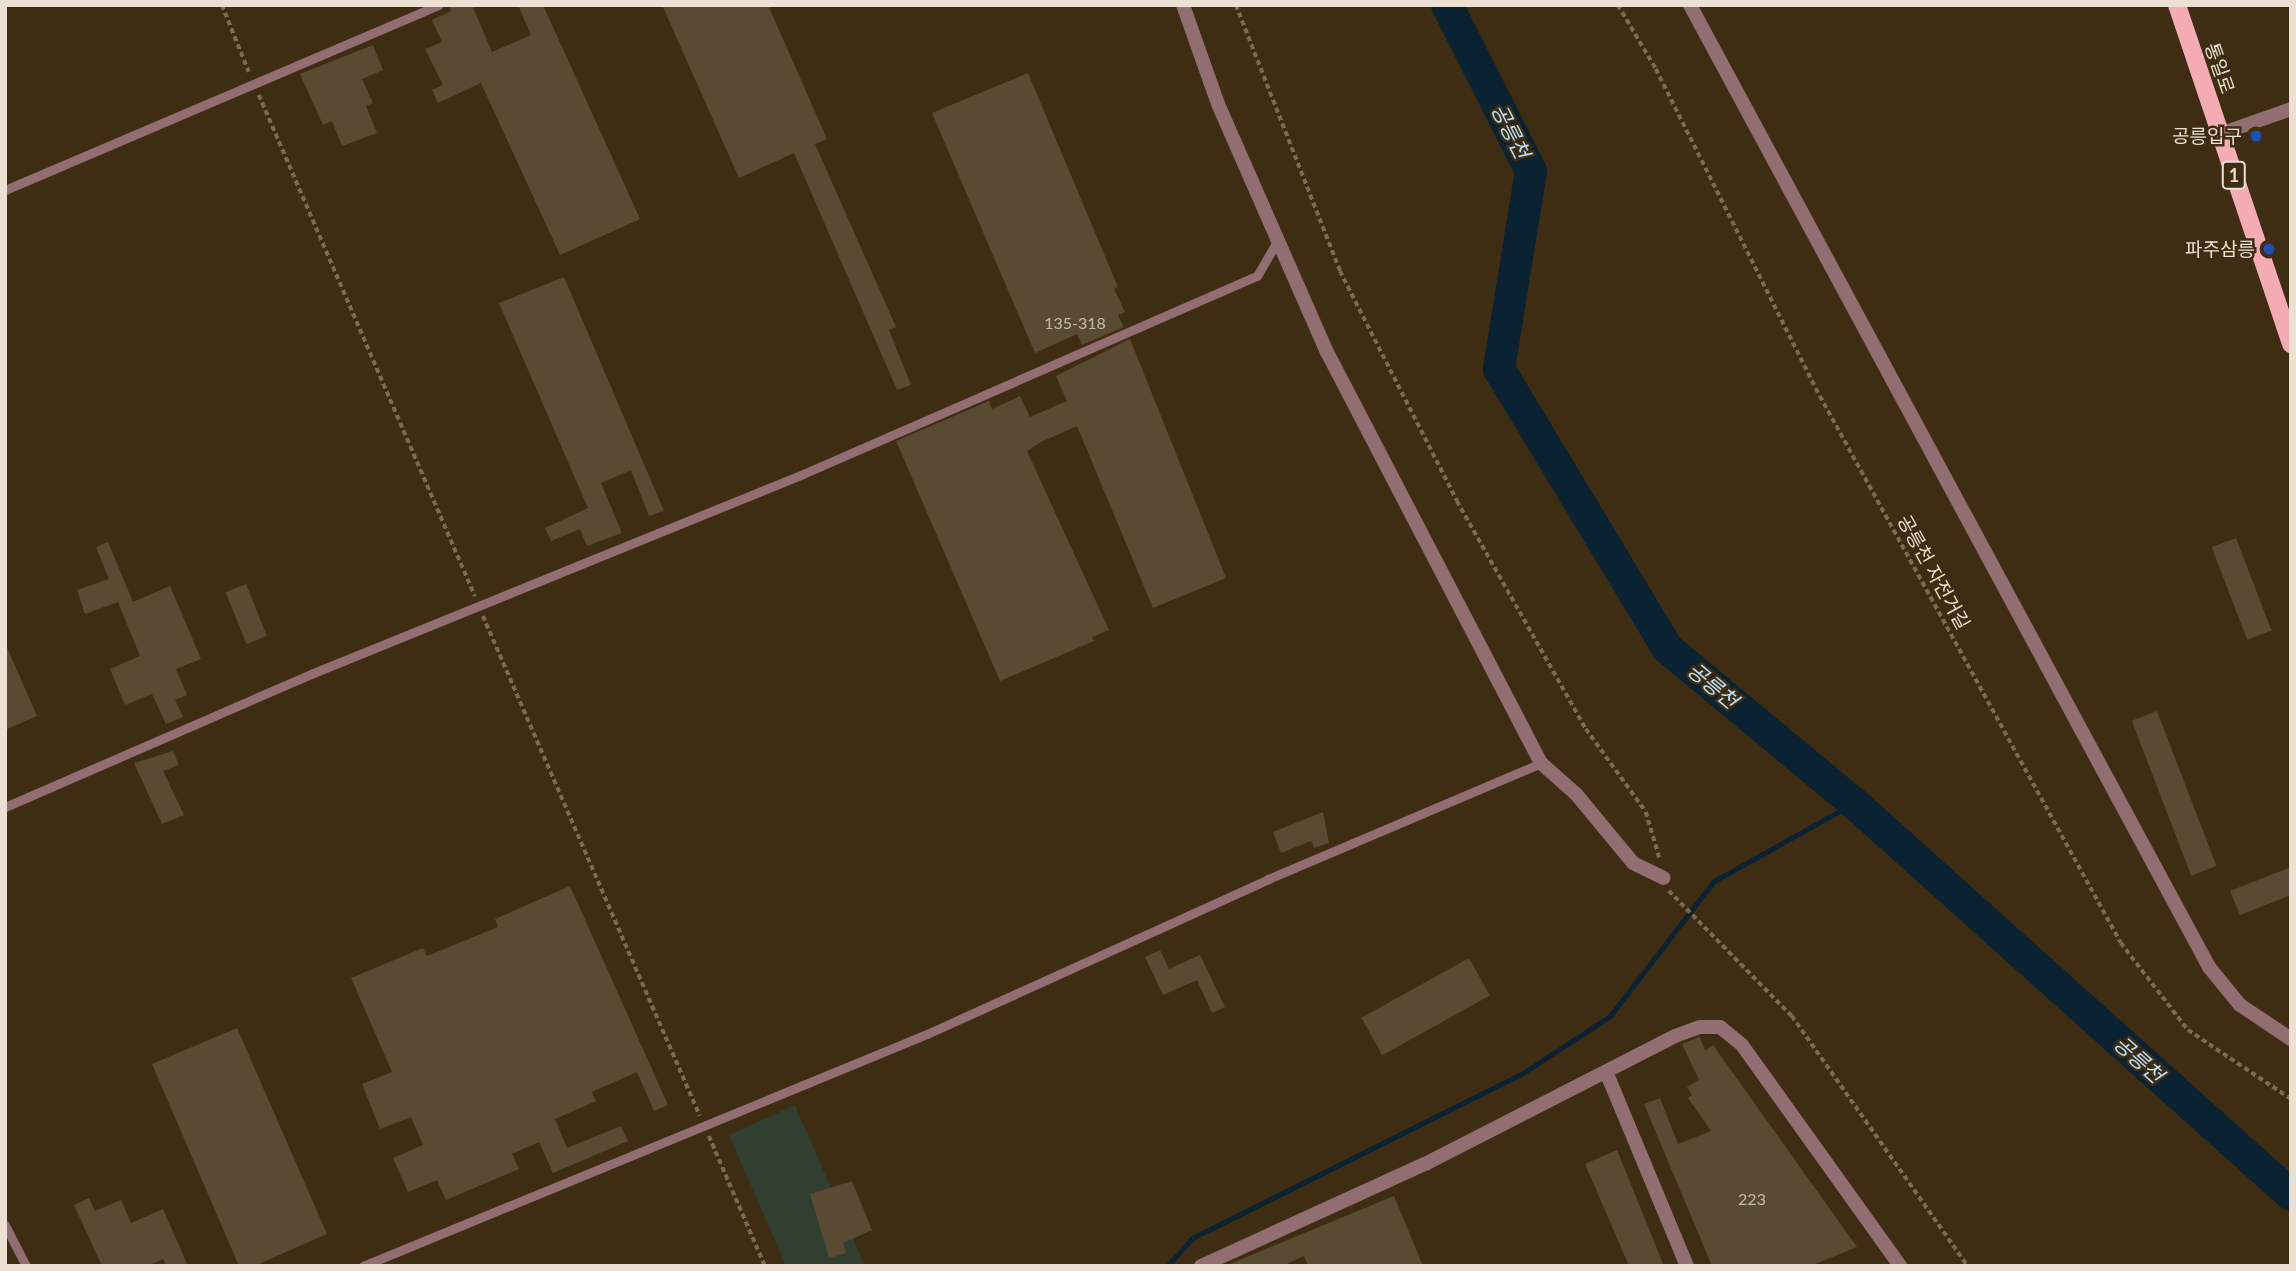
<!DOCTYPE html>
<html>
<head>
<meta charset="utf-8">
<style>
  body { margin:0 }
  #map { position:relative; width:2296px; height:1271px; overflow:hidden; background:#3e2c13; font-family:Lato,"Noto Sans KR",sans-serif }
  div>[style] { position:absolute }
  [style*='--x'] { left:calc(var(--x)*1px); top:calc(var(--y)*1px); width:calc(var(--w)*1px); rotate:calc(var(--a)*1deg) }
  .green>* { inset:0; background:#303f30 }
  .stream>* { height:5px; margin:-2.5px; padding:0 2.5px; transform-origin:2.5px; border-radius:2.5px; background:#0a2232 }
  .river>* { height:32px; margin:-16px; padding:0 16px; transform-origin:16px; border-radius:16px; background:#0a2232 }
  .building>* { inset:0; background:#5b4a33; transform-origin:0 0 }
  .path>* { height:3.5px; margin-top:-1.75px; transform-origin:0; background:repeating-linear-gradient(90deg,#7b6b56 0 5px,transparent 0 8.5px) }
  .lane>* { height:9px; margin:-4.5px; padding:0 4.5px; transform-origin:4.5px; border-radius:4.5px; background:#926e72 }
  .street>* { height:14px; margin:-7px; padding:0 7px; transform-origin:7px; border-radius:7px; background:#926e72 }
  .primary>* { height:18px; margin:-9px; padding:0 9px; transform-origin:9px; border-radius:9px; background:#f5abb4 }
  .dots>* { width:19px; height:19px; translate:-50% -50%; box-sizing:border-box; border:4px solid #3e2c13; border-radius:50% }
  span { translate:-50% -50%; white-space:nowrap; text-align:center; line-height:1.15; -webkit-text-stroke:5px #3e2c13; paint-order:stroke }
  .number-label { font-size:16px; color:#c7baaa }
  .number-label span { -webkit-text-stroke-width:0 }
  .shield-label span { padding:2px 5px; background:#3e2c13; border:2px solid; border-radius:5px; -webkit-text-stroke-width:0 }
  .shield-label { font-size:18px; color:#ebe0d1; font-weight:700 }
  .street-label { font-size:19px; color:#ebe0d1 }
  .poi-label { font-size:19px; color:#ebe0d1 }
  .right { translate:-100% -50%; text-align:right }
  .water-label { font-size:21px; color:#bae1fe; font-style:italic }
  .frame { position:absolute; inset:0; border:7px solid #ebe0d1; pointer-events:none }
</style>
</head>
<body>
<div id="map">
  <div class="green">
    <div style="clip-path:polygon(795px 1105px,865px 1266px,786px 1266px,729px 1135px)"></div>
  </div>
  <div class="stream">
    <div style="--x:1167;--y:1266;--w:38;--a:-48"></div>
    <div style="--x:1192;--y:1238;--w:370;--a:-26.5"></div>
    <div style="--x:1523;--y:1073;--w:104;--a:-33.2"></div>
    <div style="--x:1610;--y:1016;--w:170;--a:-52.4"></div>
    <div style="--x:1714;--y:881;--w:160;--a:-29.1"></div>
  </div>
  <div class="river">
    <div style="--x:1447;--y:5;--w:186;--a:63.2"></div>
    <div style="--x:1531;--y:171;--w:201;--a:99.2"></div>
    <div style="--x:1499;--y:369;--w:326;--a:58.9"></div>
    <div style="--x:1667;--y:648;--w:243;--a:39.7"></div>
    <div style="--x:1854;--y:803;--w:587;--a:41.89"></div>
  </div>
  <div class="building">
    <div style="clip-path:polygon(449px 5px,472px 5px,492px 52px,531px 35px,518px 5px,543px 5px,640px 219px,560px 255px,481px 83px,438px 103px,432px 90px,443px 85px,425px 49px,442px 42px,432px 20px,451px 11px)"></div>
    <div style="clip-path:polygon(662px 5px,768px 5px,827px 139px,815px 144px,896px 327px,889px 330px,911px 385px,897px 390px,794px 153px,739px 178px)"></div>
    <div style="clip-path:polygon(373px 45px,383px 70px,362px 79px,373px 103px,366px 106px,377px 133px,342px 146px,332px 121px,323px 125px,300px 74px)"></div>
    <div style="clip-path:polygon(1028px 73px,1118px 287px,1114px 289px,1125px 312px,1118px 315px,1124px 327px,1082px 345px,1077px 334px,1035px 353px,932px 113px)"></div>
    <div style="clip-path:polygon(564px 277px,664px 511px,649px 516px,631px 470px,601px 483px,622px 533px,587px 546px,580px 529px,551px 541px,545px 528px,588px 508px,499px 303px)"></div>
    <div style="clip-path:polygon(1130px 339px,1226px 578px,1153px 608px,1077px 426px,1041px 442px,1027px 451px,1109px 630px,1092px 637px,1094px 641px,1000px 681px,896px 441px,989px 401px,992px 409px,1020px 396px,1030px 417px,1067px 401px,1056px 376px)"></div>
    <div style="left:2236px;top:538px;width:99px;height:26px;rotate:69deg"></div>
    <div style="clip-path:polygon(108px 542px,133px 602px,170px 586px,201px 659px,176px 669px,187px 695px,175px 700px,183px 717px,166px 724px,152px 694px,125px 705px,110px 669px,140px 656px,118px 602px,85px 614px,77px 590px,109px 579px,96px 547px)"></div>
    <div style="left:246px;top:584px;width:56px;height:22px;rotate:68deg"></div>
    <div style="clip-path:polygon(5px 643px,37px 716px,5px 730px)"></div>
    <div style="left:2157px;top:711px;width:166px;height:27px;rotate:69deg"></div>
    <div style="clip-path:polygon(173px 751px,179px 765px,163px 771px,184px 815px,162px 824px,134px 763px)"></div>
    <div style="clip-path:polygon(1323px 812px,1329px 843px,1314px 848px,1311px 841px,1281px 853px,1273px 832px)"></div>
    <div style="clip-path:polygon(2291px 867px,2291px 895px,2240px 915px,2230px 891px)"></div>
    <div style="clip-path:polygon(570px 886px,668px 1105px,654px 1111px,637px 1072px,592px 1092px,596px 1101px,555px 1119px,567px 1148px,621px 1126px,628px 1141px,553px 1173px,539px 1142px,512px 1154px,519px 1169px,446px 1200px,437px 1180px,408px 1192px,393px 1158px,423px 1145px,411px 1117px,380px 1129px,362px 1084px,392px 1072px,351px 978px,423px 948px,427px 956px,454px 945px,498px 927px,495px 919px)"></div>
    <div style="clip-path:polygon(1160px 950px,1169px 969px,1200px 955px,1225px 1007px,1212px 1013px,1197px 980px,1163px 995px,1145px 957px)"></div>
    <div style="left:1469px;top:958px;width:43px;height:123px;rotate:61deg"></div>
    <div style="clip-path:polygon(237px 1028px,327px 1234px,254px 1266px,239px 1266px,152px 1064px)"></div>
    <div style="clip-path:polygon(1700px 1037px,1705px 1051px,1713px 1045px,1857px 1247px,1810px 1266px,1712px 1266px,1644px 1104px,1660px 1098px,1678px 1144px,1711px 1131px,1688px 1098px,1692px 1095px,1687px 1087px,1699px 1080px,1682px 1044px)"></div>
    <div style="clip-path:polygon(1617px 1150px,1664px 1266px,1629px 1266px,1585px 1164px)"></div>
    <div style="clip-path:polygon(852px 1181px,872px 1230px,843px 1243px,846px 1253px,829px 1258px,810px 1194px)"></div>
    <div style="clip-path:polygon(1394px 1196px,1423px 1266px,1308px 1266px,1304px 1256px,1282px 1266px,1225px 1266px)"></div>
    <div style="clip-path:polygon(89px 1198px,95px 1211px,121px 1200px,131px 1223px,163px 1209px,188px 1266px,166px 1266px,163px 1259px,147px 1266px,102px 1266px,74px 1205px)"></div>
  </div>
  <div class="path">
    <div style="--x:222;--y:5;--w:72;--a:68.1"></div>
    <div style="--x:1236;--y:5;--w:286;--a:68.6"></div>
    <div style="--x:1340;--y:271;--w:258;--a:63"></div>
    <div style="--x:1457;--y:501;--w:262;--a:60.5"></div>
    <div style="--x:1586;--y:729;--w:102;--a:54.1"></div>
    <div style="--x:1646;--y:812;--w:50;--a:73.7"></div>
    <div style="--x:1618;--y:5;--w:74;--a:59.3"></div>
    <div style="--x:1656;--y:69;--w:366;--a:63.4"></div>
    <div style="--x:1820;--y:396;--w:624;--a:61.18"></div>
    <div style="--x:2121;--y:943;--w:110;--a:52.4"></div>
    <div style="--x:2188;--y:1030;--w:124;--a:33.8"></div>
    <div style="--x:259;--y:95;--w:546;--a:66.68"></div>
    <div style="--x:483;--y:616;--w:545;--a:66.54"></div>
    <div style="--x:1669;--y:891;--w:175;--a:45.5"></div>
    <div style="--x:1792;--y:1016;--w:306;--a:54.9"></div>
    <div style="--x:709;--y:1136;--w:142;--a:66.7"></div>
  </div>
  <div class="lane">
    <div style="--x:5;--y:190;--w:471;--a:-23.1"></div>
    <div style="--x:5;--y:807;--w:334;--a:-23.5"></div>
    <div style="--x:311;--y:674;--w:531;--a:-22.12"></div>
    <div style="--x:803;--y:474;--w:495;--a:-23.6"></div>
    <div style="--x:1257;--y:276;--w:39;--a:-60"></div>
    <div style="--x:5;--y:1225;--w:46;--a:62.9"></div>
    <div style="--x:363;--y:1266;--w:610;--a:-22.36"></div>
    <div style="--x:927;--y:1034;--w:375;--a:-24.4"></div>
    <div style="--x:1268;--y:879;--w:297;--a:-23"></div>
  </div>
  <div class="street">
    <div style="--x:1183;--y:5;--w:105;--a:70.5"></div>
    <div style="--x:1218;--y:104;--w:271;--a:66.3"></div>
    <div style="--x:1327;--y:352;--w:463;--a:62.5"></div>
    <div style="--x:1541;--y:763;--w:47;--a:41.5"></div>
    <div style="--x:1576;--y:794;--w:89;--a:50.4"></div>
    <div style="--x:1633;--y:863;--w:34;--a:26"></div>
    <div style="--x:1690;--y:5;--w:1093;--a:61.65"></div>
    <div style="--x:2209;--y:967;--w:49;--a:50.8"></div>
    <div style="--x:2240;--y:1005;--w:61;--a:33.7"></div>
    <div style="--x:2220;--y:134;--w:75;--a:-19.4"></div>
    <div style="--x:1607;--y:1074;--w:208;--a:67.4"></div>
    <div style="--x:1201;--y:1266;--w:246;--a:-24.5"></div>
    <div style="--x:1425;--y:1164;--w:281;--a:-27.1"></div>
    <div style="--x:1675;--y:1036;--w:27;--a:-20"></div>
    <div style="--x:1700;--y:1027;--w:20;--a:0"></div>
    <div style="--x:1720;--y:1027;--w:28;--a:39"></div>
    <div style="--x:1742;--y:1045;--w:272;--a:54.4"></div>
  </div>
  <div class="primary">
    <div style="--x:2177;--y:5;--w:358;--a:71.4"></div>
  </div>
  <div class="dots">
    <div style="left:2256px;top:136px;background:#1a4fb4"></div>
    <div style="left:2269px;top:249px;background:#1a4fb4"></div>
  </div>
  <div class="number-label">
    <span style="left:1075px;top:323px">135-318</span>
    <span style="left:1752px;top:1199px">223</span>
  </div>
  <div class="shield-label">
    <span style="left:2234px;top:175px">1</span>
  </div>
  <div class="street-label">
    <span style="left:2220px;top:68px;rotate:71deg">통일로</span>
    <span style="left:1934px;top:572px;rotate:61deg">공릉천 자전거길</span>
  </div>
  <div class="poi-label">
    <span class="right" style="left:2242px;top:136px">공릉입구</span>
    <span class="right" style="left:2255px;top:249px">파주삼릉</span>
  </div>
  <div class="water-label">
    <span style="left:1511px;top:131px;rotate:63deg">공릉천</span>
    <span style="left:1713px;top:685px;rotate:40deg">공릉천</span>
    <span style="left:2139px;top:1059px;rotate:42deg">공릉천</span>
  </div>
  <div class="frame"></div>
</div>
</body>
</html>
